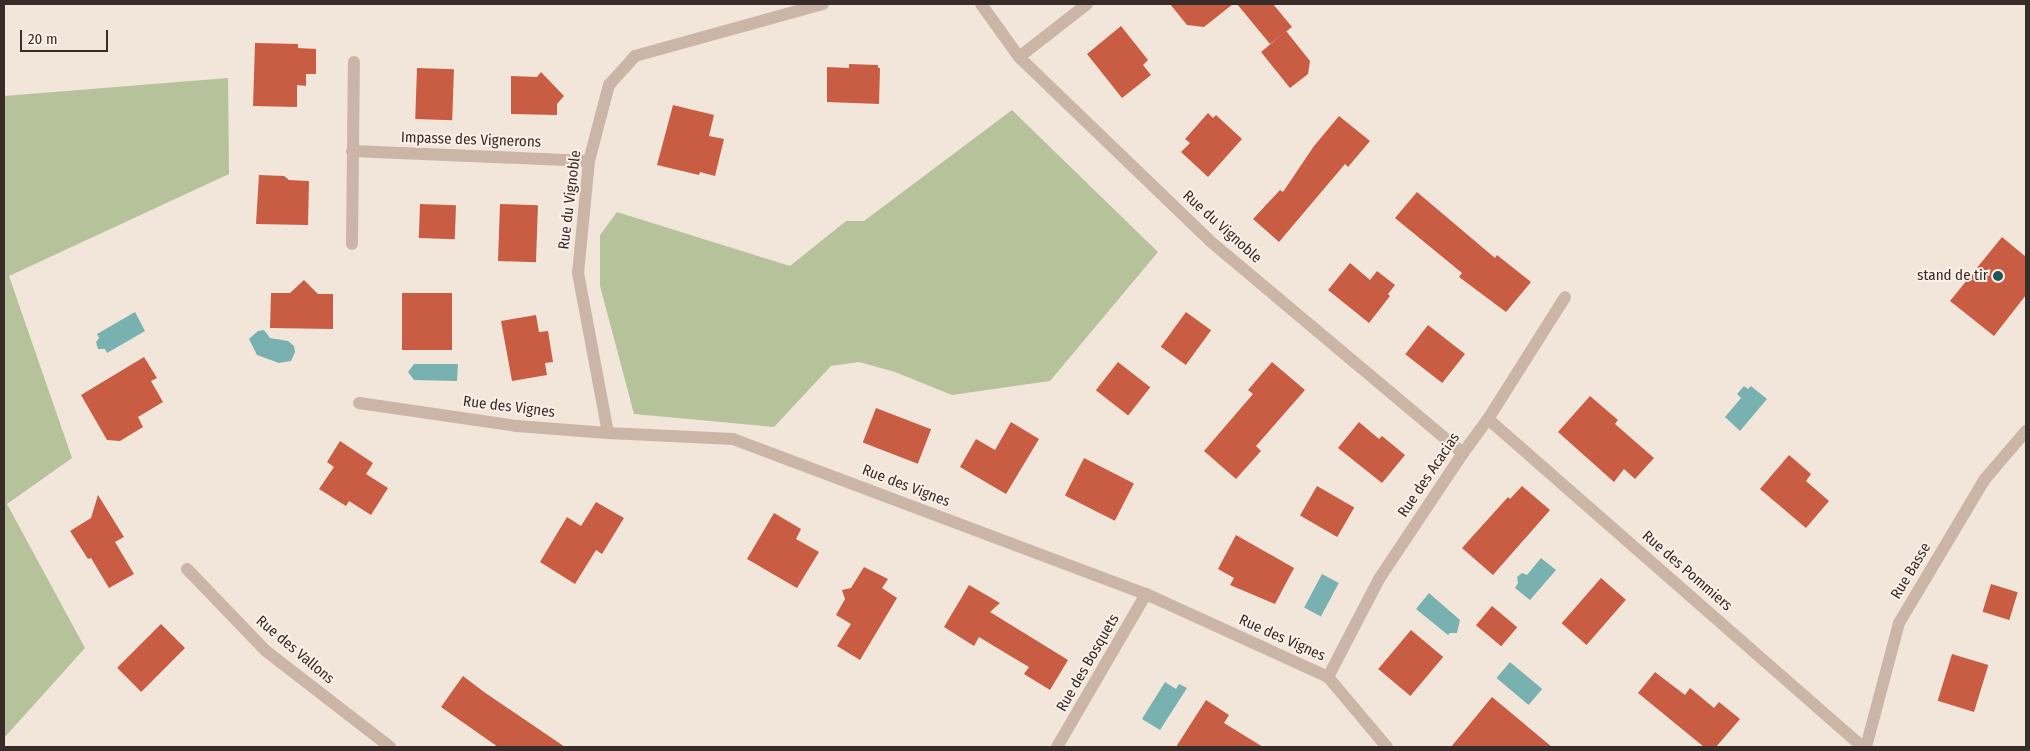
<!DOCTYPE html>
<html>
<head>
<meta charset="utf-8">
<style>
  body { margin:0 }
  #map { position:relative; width:2030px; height:751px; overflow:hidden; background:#f2e6db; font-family:"Fira Sans Condensed",sans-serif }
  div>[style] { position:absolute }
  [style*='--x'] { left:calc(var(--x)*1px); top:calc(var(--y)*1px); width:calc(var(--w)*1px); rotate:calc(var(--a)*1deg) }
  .green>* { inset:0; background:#b6c29a }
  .water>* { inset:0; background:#79b0b0; transform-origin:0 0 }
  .building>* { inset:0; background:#c85d43; transform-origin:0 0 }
  .minor>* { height:12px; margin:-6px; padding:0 6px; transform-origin:6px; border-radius:6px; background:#cbb5a6 }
  .dots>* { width:14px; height:14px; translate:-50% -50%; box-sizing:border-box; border:2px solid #faf0e7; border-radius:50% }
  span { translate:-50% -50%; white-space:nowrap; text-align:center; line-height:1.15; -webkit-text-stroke:4px #faf0e7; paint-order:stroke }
  .street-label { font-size:15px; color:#372c27 }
  .poi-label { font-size:15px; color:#372c27 }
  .right { translate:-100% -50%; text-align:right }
  .frame { position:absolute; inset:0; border:5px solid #372c27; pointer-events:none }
  .scale { position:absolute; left:20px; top:30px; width:88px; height:22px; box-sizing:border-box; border:2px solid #372c27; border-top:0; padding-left:6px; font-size:15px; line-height:18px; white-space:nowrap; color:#372c27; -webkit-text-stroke:4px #faf0e7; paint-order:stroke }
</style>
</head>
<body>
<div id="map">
  <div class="green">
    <div style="clip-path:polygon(228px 78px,229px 174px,9px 276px,72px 458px,7px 504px,85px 648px,4px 738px,4px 96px)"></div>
    <div style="clip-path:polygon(1012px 110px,1158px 252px,1050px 381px,952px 395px,895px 372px,859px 362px,831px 366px,774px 427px,634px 414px,600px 286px,600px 235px,617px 212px,790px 266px,846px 221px,864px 221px)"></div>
  </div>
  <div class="water">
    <div style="clip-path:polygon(135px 312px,145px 331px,107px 353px,105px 349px,98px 349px,96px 342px,99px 338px,97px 334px)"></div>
    <div style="clip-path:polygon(264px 330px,270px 338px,288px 341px,294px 346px,295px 352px,291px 361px,279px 363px,257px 355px,249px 339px,258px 331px)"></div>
    <div style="clip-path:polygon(414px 364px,458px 364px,457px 381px,414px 380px,408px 372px)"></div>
    <div style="clip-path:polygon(1744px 386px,1748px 389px,1751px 386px,1767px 399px,1740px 431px,1725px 417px,1741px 398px,1737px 394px)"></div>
    <div style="clip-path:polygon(1541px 558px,1556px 570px,1530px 600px,1515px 588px,1518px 583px,1517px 577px,1522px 573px,1527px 575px)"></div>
    <div style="left:1322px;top:574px;width:19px;height:38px;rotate:28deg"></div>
    <div style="clip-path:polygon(1429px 593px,1460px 620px,1457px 633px,1450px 633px,1448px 635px,1416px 609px)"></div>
    <div style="left:1510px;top:662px;width:42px;height:21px;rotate:40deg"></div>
    <div style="clip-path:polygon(1165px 682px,1176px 689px,1179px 684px,1187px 688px,1160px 730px,1142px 719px)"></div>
  </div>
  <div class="building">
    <div style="clip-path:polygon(1170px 4px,1233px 4px,1204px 27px,1187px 25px)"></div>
    <div style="clip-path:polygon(1237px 4px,1273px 4px,1292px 27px,1270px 44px)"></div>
    <div style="clip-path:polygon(1121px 26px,1148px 60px,1143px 65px,1151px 75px,1122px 98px,1087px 54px)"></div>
    <div style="clip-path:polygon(1286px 31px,1310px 61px,1308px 74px,1290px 88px,1261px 52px)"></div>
    <div style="clip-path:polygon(255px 43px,298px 44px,298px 48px,316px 49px,316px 74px,306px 74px,306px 86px,297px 85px,297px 107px,253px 106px)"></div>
    <div style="clip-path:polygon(849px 64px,878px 65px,878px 68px,880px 68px,879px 104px,827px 102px,827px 67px,849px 68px)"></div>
    <div style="left:417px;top:68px;width:37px;height:51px;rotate:2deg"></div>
    <div style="clip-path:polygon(541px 72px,564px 96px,557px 104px,557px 115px,511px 114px,511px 76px,537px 77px)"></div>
    <div style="clip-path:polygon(673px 105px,714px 115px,709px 136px,724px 139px,715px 176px,700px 172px,699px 175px,657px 165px)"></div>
    <div style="clip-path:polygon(1208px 113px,1213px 118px,1216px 115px,1242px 139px,1208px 177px,1181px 152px,1190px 143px,1185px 139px)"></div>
    <div style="clip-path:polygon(1339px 116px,1370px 141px,1348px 167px,1345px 164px,1279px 242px,1253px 219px,1280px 190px,1283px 192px,1314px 146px)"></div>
    <div style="clip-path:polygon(259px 175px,284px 176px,289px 180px,309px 181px,308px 225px,256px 224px)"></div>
    <div style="clip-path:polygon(1417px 192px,1495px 258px,1497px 255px,1531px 282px,1506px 312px,1459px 277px,1462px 273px,1395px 218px)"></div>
    <div style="left:420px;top:204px;width:36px;height:34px;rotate:2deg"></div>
    <div style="left:500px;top:204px;width:38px;height:57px;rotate:2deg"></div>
    <div style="clip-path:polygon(2002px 237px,2026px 257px,2026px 295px,1994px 336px,1950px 301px)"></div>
    <div style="clip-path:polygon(1350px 263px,1370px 280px,1377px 271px,1395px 285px,1388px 294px,1390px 296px,1369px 323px,1328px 290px)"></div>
    <div style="clip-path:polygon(304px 280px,318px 294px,333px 294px,333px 329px,270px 328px,271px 293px,290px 293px)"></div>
    <div style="left:402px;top:293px;width:50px;height:57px"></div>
    <div style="left:1186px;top:312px;width:31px;height:43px;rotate:36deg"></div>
    <div style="clip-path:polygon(536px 315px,539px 332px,548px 331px,553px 362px,545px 363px,547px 375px,512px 381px,501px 321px)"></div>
    <div style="left:1428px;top:325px;width:47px;height:37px;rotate:38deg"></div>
    <div style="clip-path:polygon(144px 357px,157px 378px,151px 381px,163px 402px,138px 417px,143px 427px,120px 441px,107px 440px,81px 395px)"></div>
    <div style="left:1118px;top:362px;width:41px;height:36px;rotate:38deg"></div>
    <div style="clip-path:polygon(1272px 362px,1305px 390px,1256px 446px,1261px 451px,1236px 479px,1204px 451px,1253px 394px,1248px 390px)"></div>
    <div style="clip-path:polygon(1590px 396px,1618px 420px,1615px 424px,1654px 458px,1635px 479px,1624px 469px,1614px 482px,1558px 432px)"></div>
    <div style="left:876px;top:408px;width:59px;height:37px;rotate:21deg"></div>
    <div style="clip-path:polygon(1011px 422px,1039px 439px,1006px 494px,960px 467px,976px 439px,995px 450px)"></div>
    <div style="clip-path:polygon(1359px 422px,1379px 439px,1382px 436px,1405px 455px,1382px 483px,1338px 448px)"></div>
    <div style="clip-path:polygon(340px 441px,373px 463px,366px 474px,388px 488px,371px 515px,349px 501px,346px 506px,319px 489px,334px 467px,327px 462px)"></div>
    <div style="clip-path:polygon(1789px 455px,1811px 474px,1806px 481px,1829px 501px,1806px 528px,1760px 489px)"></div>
    <div style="left:1084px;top:458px;width:56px;height:42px;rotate:27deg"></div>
    <div style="left:1317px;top:486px;width:43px;height:34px;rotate:30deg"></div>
    <div style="clip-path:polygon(1522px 486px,1550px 510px,1493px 575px,1462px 548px,1508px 497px,1510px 499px)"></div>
    <div style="clip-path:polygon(98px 495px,124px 537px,115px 542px,134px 574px,109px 588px,91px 558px,88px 559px,70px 531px,91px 518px)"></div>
    <div style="clip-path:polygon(596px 502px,624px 518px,602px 554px,596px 550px,575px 584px,540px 562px,567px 517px,581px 526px)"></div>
    <div style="clip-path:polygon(774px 513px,801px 529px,796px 539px,819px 552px,797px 588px,747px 559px)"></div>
    <div style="clip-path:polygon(1236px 535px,1294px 568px,1275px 604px,1230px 585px,1234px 578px,1218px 569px)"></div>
    <div style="clip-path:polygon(864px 567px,888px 579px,882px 588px,897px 598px,860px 660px,837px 646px,851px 624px,836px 615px,845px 599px,842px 590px,851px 588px)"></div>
    <div style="left:1601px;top:578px;width:33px;height:60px;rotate:41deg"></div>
    <div style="left:1991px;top:584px;width:28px;height:29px;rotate:17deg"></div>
    <div style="clip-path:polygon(969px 585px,1000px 603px,990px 612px,1068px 660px,1050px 690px,1024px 674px,1029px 667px,979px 637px,974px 646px,944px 627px)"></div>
    <div style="left:1492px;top:606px;width:33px;height:25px;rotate:40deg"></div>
    <div style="left:161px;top:624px;width:34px;height:62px;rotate:45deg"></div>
    <div style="left:1411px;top:630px;width:42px;height:51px;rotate:40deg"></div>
    <div style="left:1952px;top:654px;width:38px;height:49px;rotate:17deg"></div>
    <div style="clip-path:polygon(1655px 672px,1685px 695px,1690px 688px,1714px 708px,1719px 702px,1740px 719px,1716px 747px,1704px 747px,1638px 693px)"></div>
    <div style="clip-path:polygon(463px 676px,484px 692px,565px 747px,498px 747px,441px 707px)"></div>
    <div style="clip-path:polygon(1492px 697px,1552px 747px,1451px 747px)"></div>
    <div style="clip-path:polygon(1206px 700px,1229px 715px,1224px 723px,1263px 747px,1176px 747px)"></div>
  </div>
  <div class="minor">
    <div style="--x:981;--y:4;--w:65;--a:54.4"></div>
    <div style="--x:1019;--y:57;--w:265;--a:43.9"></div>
    <div style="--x:1210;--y:241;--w:330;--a:40"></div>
    <div style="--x:1019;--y:57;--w:86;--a:-37.9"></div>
    <div style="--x:352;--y:151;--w:237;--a:2.4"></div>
    <div style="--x:352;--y:244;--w:182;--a:-89.4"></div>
    <div style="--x:359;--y:403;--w:160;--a:8.3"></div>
    <div style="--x:517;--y:426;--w:91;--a:4.4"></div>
    <div style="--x:608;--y:433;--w:125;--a:2.7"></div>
    <div style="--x:733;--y:439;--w:441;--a:20.6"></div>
    <div style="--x:1146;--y:594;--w:200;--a:24.5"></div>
    <div style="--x:1328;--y:677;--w:92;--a:49.9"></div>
    <div style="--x:1488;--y:419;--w:498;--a:41.2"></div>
    <div style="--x:608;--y:433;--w:163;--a:-100.6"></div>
    <div style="--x:578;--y:273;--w:113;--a:-84.4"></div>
    <div style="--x:589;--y:161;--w:79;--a:-75.3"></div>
    <div style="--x:609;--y:85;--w:39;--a:-48"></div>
    <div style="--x:635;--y:56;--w:195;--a:-15.5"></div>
    <div style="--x:187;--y:569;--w:114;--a:46.1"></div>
    <div style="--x:266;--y:651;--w:157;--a:37.7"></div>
    <div style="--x:1328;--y:677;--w:110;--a:-62.5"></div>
    <div style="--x:1379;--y:579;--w:151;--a:-56.3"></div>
    <div style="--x:1463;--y:453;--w:42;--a:-53.7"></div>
    <div style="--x:1488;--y:419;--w:144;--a:-57.7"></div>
    <div style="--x:1057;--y:747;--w:177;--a:-59.8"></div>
    <div style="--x:1866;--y:747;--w:128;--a:-75.1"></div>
    <div style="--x:1899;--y:623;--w:168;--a:-59.2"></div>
    <div style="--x:1985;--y:479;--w:63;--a:-49.5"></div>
  </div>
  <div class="dots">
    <div style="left:1998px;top:276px;background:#1c5859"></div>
  </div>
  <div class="street-label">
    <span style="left:471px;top:140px;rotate:2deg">Impasse des Vignerons</span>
    <span style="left:570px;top:200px;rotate:-83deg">Rue du Vignoble</span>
    <span style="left:1222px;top:227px;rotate:42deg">Rue du Vignoble</span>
    <span style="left:509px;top:407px;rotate:7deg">Rue des Vignes</span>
    <span style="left:1429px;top:475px;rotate:-56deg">Rue des Acacias</span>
    <span style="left:906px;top:486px;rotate:21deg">Rue des Vignes</span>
    <span style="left:1687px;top:571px;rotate:41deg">Rue des Pommiers</span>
    <span style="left:1911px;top:571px;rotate:-59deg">Rue Basse</span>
    <span style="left:1282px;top:638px;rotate:24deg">Rue des Vignes</span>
    <span style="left:295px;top:650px;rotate:40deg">Rue des Vallons</span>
    <span style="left:1088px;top:663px;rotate:-60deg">Rue des Bosquets</span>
  </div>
  <div class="poi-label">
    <span class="right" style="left:1988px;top:276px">stand de tir</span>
  </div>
  <div class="frame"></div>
  <div class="scale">20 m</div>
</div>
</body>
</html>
